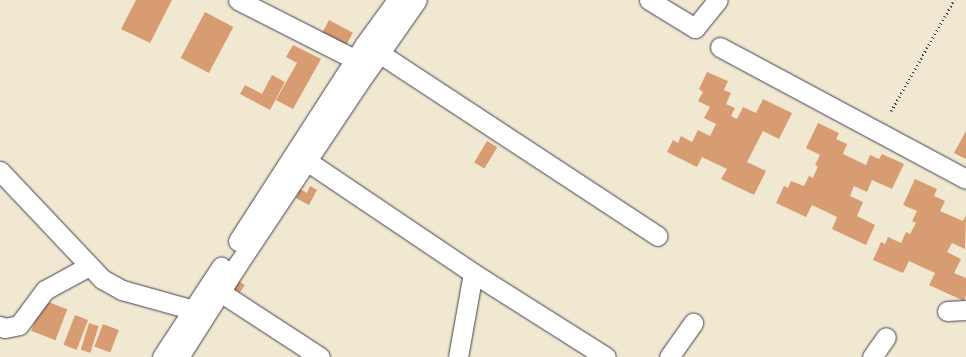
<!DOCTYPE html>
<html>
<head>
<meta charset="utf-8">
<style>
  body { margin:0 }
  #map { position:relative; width:966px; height:357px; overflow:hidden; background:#f1e8d1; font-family:"Libre Bodoni",serif }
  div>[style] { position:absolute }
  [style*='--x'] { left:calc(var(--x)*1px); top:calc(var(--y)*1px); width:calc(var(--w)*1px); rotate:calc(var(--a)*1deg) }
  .building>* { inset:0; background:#d89c72; transform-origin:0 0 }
  .path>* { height:2.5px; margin-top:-1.25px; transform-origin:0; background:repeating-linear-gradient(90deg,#414052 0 1px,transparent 0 4px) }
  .roads { filter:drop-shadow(0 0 1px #414052) drop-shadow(0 0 1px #414052) }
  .street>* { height:19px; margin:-9.5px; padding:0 9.5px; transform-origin:9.5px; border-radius:9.5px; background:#fff }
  span { translate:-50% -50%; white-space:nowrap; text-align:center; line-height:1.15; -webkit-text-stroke:4px #f7f3e8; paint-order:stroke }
</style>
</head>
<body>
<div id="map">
  <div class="building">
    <div style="clip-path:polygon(136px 0,172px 0,150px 43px,121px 29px)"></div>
    <div style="left:205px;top:12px;width:32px;height:52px;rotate:28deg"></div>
    <div style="left:329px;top:20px;width:27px;height:16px;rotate:28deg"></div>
    <div style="clip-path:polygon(293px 45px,321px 59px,293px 109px,276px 100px,297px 63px,286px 57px)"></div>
    <div style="clip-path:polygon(707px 72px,728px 81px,724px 90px,731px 93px,726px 104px,735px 108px,731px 116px,737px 119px,743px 107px,756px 113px,763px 99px,792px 113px,779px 139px,763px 131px,747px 162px,766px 171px,754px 195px,721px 179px,727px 169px,702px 157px,697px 167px,667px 152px,673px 140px,678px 143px,681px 136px,692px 142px,698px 130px,710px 136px,716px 124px,704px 118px,710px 107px,698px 101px,703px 92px,699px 89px)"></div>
    <div style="clip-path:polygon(272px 75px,285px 82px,270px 110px,240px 94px,245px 85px,262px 94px)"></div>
    <div style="clip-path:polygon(818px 123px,839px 133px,836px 139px,847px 144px,843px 154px,866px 165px,870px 155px,879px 159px,882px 154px,904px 164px,892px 189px,872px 180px,867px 192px,854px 186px,850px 196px,863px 202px,857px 216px,875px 225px,866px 245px,832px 229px,837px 217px,812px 205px,806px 217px,776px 203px,784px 186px,788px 188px,791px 181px,804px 186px,809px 176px,813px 178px,818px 166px,815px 165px,820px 155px,806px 148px)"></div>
    <div style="clip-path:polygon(966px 131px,966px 159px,954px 153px)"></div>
    <div style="left:487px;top:141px;width:12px;height:25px;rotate:31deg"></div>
    <div style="clip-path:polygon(915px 179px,937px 189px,934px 196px,945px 201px,940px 211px,963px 221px,966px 215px,965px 249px,952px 243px,947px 252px,961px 259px,954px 273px,966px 278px,966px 295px,964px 301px,929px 285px,935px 273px,909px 261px,903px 273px,873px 260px,881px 242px,885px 244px,888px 237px,901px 243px,906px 232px,910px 234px,916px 223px,912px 221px,917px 211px,903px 205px)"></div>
    <div style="clip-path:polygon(310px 186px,317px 190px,309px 205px,296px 198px,300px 189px,307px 193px)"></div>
    <div style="left:239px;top:281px;width:7px;height:9px;rotate:34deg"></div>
    <div style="left:43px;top:300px;width:26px;height:33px;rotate:21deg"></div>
    <div style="left:75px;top:315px;width:14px;height:32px;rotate:21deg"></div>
    <div style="left:89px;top:323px;width:10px;height:28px;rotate:17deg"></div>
    <div style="left:103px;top:324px;width:17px;height:24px;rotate:21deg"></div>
  </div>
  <div class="path">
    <div style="--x:891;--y:111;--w:128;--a:-60.4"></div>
  </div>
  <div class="roads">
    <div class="street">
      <div style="--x:238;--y:0;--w:144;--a:26.9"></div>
      <div style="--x:649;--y:0;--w:54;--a:31.3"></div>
      <div style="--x:695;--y:28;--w:36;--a:-51"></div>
      <div style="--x:370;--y:47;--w:344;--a:33.3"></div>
      <div style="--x:720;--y:47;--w:279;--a:28.2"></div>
      <div style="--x:298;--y:155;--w:211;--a:34"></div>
      <div style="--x:473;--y:273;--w:157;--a:32.3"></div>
      <div style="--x:0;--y:171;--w:149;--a:46.6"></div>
      <div style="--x:102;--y:279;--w:23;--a:29"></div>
      <div style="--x:122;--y:290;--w:75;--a:15.5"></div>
      <div style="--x:238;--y:241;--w:234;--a:-57.2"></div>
      <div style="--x:365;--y:44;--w:54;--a:-54"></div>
      <div style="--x:211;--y:286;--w:130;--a:33.1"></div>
      <div style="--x:947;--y:311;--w:19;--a:-3"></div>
      <div style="--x:0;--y:326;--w:5;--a:22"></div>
      <div style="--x:5;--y:328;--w:14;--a:-12"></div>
      <div style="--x:19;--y:325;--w:44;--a:-53.4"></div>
      <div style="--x:45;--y:290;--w:50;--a:-28.6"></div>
      <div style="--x:162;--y:357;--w:108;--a:-56.8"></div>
      <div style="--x:179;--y:357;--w:110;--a:-57.6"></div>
      <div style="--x:238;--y:264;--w:213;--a:-56.3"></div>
      <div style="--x:356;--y:87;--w:106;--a:-55"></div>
      <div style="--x:458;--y:357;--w:85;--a:-79.9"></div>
      <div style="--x:669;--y:357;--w:42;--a:-54.8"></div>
      <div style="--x:872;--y:357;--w:24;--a:-55"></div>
    </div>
  </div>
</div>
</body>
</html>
